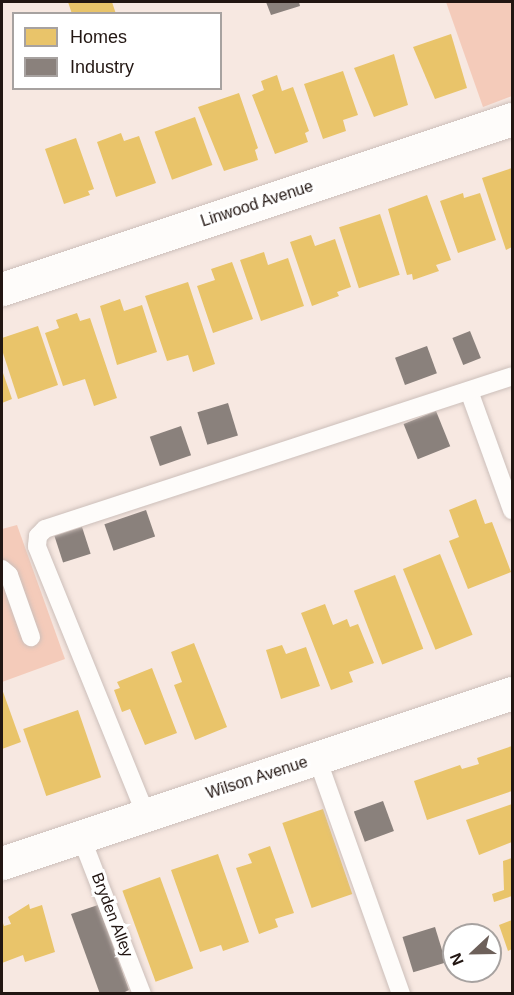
<!DOCTYPE html>
<html>
<head>
<meta charset="utf-8">
<style>
  body { margin:0 }
  #map { position:relative; width:514px; height:995px; overflow:hidden; background:#f7e8e1; font-family:Arial,sans-serif }
  div>[style] { position:absolute }
  [style*='--x'] { left:calc(var(--x)*1px); top:calc(var(--y)*1px); width:calc(var(--w)*1px); rotate:calc(var(--a)*1deg) }
  .green>* { inset:0; background:#f4cbba }
  .homes>* { inset:0; background:#e9c46a; transform-origin:0 0 }
  .industry>* { inset:0; background:#8a817c; transform-origin:0 0 }
  .roads { filter:drop-shadow(0 0 2px #ccbfba) drop-shadow(0 0 2px #ccbfba) }
  .service>* { height:18px; margin:-9px; padding:0 9px; transform-origin:9px; border-radius:9px; background:#fefcfa }
  .minor>* { height:33px; margin:-16.5px; padding:0 16.5px; transform-origin:16.5px; border-radius:16.5px; background:#fefcfa }
  span { translate:-50% -50%; white-space:nowrap; text-align:center; line-height:1.15; -webkit-text-stroke:6px #fff; paint-order:stroke }
  .street-label { font-size:16px; color:#221612 }
  .frame { position:absolute; inset:0; border:3px solid #221612; pointer-events:none }
  .legend { position:absolute; left:12px; top:12px; width:210px; height:78px; box-sizing:border-box; background:#fff; border:2px solid #a7a2a0; margin:0; padding:8px 10px; list-style:none; font-size:18px; color:#221612 }
  .legend li { display:flex; align-items:center; gap:12px; height:30px }
  .legend b { width:30px; border:2px solid #a7a2a0 }
  .north { position:absolute; left:442px; top:923px; width:60px; height:60px; box-sizing:border-box; background:#fff; border:2px solid #a7a2a0; border-radius:50%; rotate:248deg; font-size:16px; font-weight:700; line-height:24px; text-align:center; color:#221612 }
  .north::after { content:''; display:block; margin:auto; width:21px; height:27px; background:#6d605a; clip-path:polygon(50% 0,100% 100%,50% 72%,0 100%) }
</style>
</head>
<body>
<div id="map">
  <div class="green">
    <div style="clip-path:polygon(446px 2px,512px 2px,512px 96px,483px 107px)"></div>
    <div style="clip-path:polygon(17px 525px,65px 659px,2px 682px,2px 529px)"></div>
  </div>
  <div class="homes">
    <div style="clip-path:polygon(68px 2px,112px 2px,116px 14px,72px 14px)"></div>
    <div style="clip-path:polygon(451px 34px,467px 88px,435px 99px,413px 47px)"></div>
    <div style="clip-path:polygon(394px 54px,408px 105px,374px 117px,354px 68px)"></div>
    <div style="clip-path:polygon(343px 71px,358px 115px,343px 120px,346px 131px,323px 139px,304px 84px)"></div>
    <div style="clip-path:polygon(277px 75px,282px 91px,293px 87px,309px 131px,305px 133px,308px 142px,275px 154px,252px 95px,264px 90px,261px 81px)"></div>
    <div style="clip-path:polygon(239px 93px,258px 148px,255px 150px,258px 160px,224px 171px,198px 107px)"></div>
    <div style="left:195px;top:117px;width:51px;height:43px;rotate:70deg"></div>
    <div style="clip-path:polygon(121px 133px,124px 141px,139px 136px,156px 183px,116px 197px,97px 142px)"></div>
    <div style="clip-path:polygon(76px 138px,94px 189px,88px 191px,90px 195px,64px 204px,45px 149px)"></div>
    <div style="clip-path:polygon(512px 168px,512px 247px,506px 250px,482px 178px)"></div>
    <div style="clip-path:polygon(463px 193px,464px 198px,480px 193px,496px 240px,458px 253px,440px 201px)"></div>
    <div style="clip-path:polygon(427px 195px,451px 260px,436px 265px,439px 271px,413px 280px,412px 274px,407px 275px,388px 209px)"></div>
    <div style="left:380px;top:214px;width:64px;height:43px;rotate:72deg"></div>
    <div style="clip-path:polygon(311px 235px,315px 246px,335px 239px,351px 287px,337px 292px,339px 296px,312px 306px,290px 242px)"></div>
    <div style="clip-path:polygon(264px 252px,268px 265px,288px 258px,304px 306px,261px 321px,240px 260px)"></div>
    <div style="clip-path:polygon(232px 262px,253px 319px,213px 333px,197px 286px,215px 280px,211px 269px)"></div>
    <div style="clip-path:polygon(188px 282px,215px 364px,193px 372px,188px 355px,167px 361px,145px 296px)"></div>
    <div style="clip-path:polygon(120px 299px,124px 311px,142px 305px,157px 352px,117px 365px,100px 306px)"></div>
    <div style="clip-path:polygon(77px 313px,80px 321px,90px 318px,117px 398px,94px 406px,85px 379px,63px 386px,45px 333px,59px 328px,56px 320px)"></div>
    <div style="clip-path:polygon(38px 326px,58px 385px,18px 399px,2px 350px,2px 338px)"></div>
    <div style="clip-path:polygon(2px 370px,12px 399px,2px 403px)"></div>
    <div style="clip-path:polygon(476px 499px,485px 524px,492px 522px,511px 572px,468px 589px,449px 541px,459px 537px,449px 510px)"></div>
    <div style="left:440px;top:554px;width:87px;height:40px;rotate:68deg"></div>
    <div style="left:395px;top:575px;width:79px;height:44px;rotate:69deg"></div>
    <div style="clip-path:polygon(325px 604px,333px 625px,347px 619px,350px 627px,358px 624px,374px 663px,349px 672px,353px 682px,331px 690px,301px 613px)"></div>
    <div style="clip-path:polygon(194px 643px,227px 727px,195px 740px,174px 685px,182px 682px,171px 652px)"></div>
    <div style="clip-path:polygon(282px 645px,286px 654px,306px 647px,320px 686px,281px 699px,266px 650px)"></div>
    <div style="clip-path:polygon(152px 668px,177px 733px,145px 745px,130px 709px,122px 712px,114px 690px,120px 688px,117px 682px)"></div>
    <div style="clip-path:polygon(2px 689px,21px 742px,2px 749px)"></div>
    <div style="left:78px;top:710px;width:71px;height:58px;rotate:71deg"></div>
    <div style="clip-path:polygon(512px 746px,512px 791px,427px 820px,414px 781px,460px 765px,462px 769px,479px 764px,477px 758px)"></div>
    <div style="clip-path:polygon(512px 804px,512px 842px,479px 855px,466px 820px)"></div>
    <div style="left:323px;top:809px;width:90px;height:43px;rotate:71deg"></div>
    <div style="clip-path:polygon(270px 846px,294px 913px,275px 919px,278px 927px,259px 934px,236px 868px,252px 863px,248px 854px)"></div>
    <div style="clip-path:polygon(218px 854px,249px 942px,223px 951px,221px 945px,200px 952px,171px 870px)"></div>
    <div style="clip-path:polygon(512px 858px,512px 896px,494px 902px,492px 894px,504px 890px,503px 861px)"></div>
    <div style="left:160px;top:877px;width:97px;height:40px;rotate:70deg"></div>
    <div style="clip-path:polygon(29px 904px,30px 909px,42px 905px,55px 952px,25px 962px,23px 955px,2px 963px,2px 920px,4px 926px,11px 924px,8px 917px)"></div>
    <div style="clip-path:polygon(512px 920px,512px 949px,508px 951px,499px 925px)"></div>
  </div>
  <div class="industry">
    <div style="clip-path:polygon(266px 2px,299px 2px,300px 6px,271px 15px)"></div>
    <div style="left:470px;top:331px;width:29px;height:19px;rotate:68deg"></div>
    <div style="left:427px;top:346px;width:29px;height:34px;rotate:70deg"></div>
    <div style="left:228px;top:403px;width:34px;height:32px;rotate:73deg"></div>
    <div style="left:436px;top:411px;width:38px;height:35px;rotate:68deg"></div>
    <div style="left:181px;top:426px;width:31px;height:33px;rotate:71deg"></div>
    <div style="left:146px;top:510px;width:28px;height:44px;rotate:71deg"></div>
    <div style="left:82px;top:527px;width:28px;height:29px;rotate:72deg"></div>
    <div style="left:383px;top:801px;width:32px;height:31px;rotate:70deg"></div>
    <div style="clip-path:polygon(98px 905px,129px 990px,121px 994px,100px 994px,71px 914px)"></div>
    <div style="left:435px;top:927px;width:37px;height:34px;rotate:73deg"></div>
  </div>
  <div class="roads">
    <div class="service">
      <div style="--x:469;--y:391;--w:127;--a:70.1"></div>
      <div style="--x:2;--y:569;--w:9;--a:41"></div>
      <div style="--x:9;--y:575;--w:66;--a:70.5"></div>
      <div style="--x:317;--y:758;--w:251;--a:70.4"></div>
      <div style="--x:146;--y:815;--w:290;--a:-112.1"></div>
      <div style="--x:37;--y:546;--w:10;--a:-84"></div>
      <div style="--x:38;--y:536;--w:10;--a:-45"></div>
      <div style="--x:45;--y:529;--w:491;--a:-18.1"></div>
      <div style="--x:81;--y:837;--w:168;--a:68.8"></div>
    </div>
    <div class="minor">
      <div style="--x:2;--y:289;--w:538;--a:-18.43"></div>
      <div style="--x:2;--y:863;--w:538;--a:-18.43"></div>
    </div>
  </div>
  <div class="street-label">
    <span style="left:257px;top:204px;rotate:-18deg">Linwood Avenue</span>
    <span style="left:257px;top:778px;rotate:-18deg">Wilson Avenue</span>
    <span style="left:112px;top:915px;rotate:69deg">Bryden Alley</span>
  </div>
  <div class="frame"></div>
  <ul class="legend">
  <li><b style="height:16px;background:#e9c46a"></b>Homes</li>
  <li><b style="height:16px;background:#8a817c"></b>Industry</li>
  </ul>
  <div class="north">N</div>
</div>
</body>
</html>
